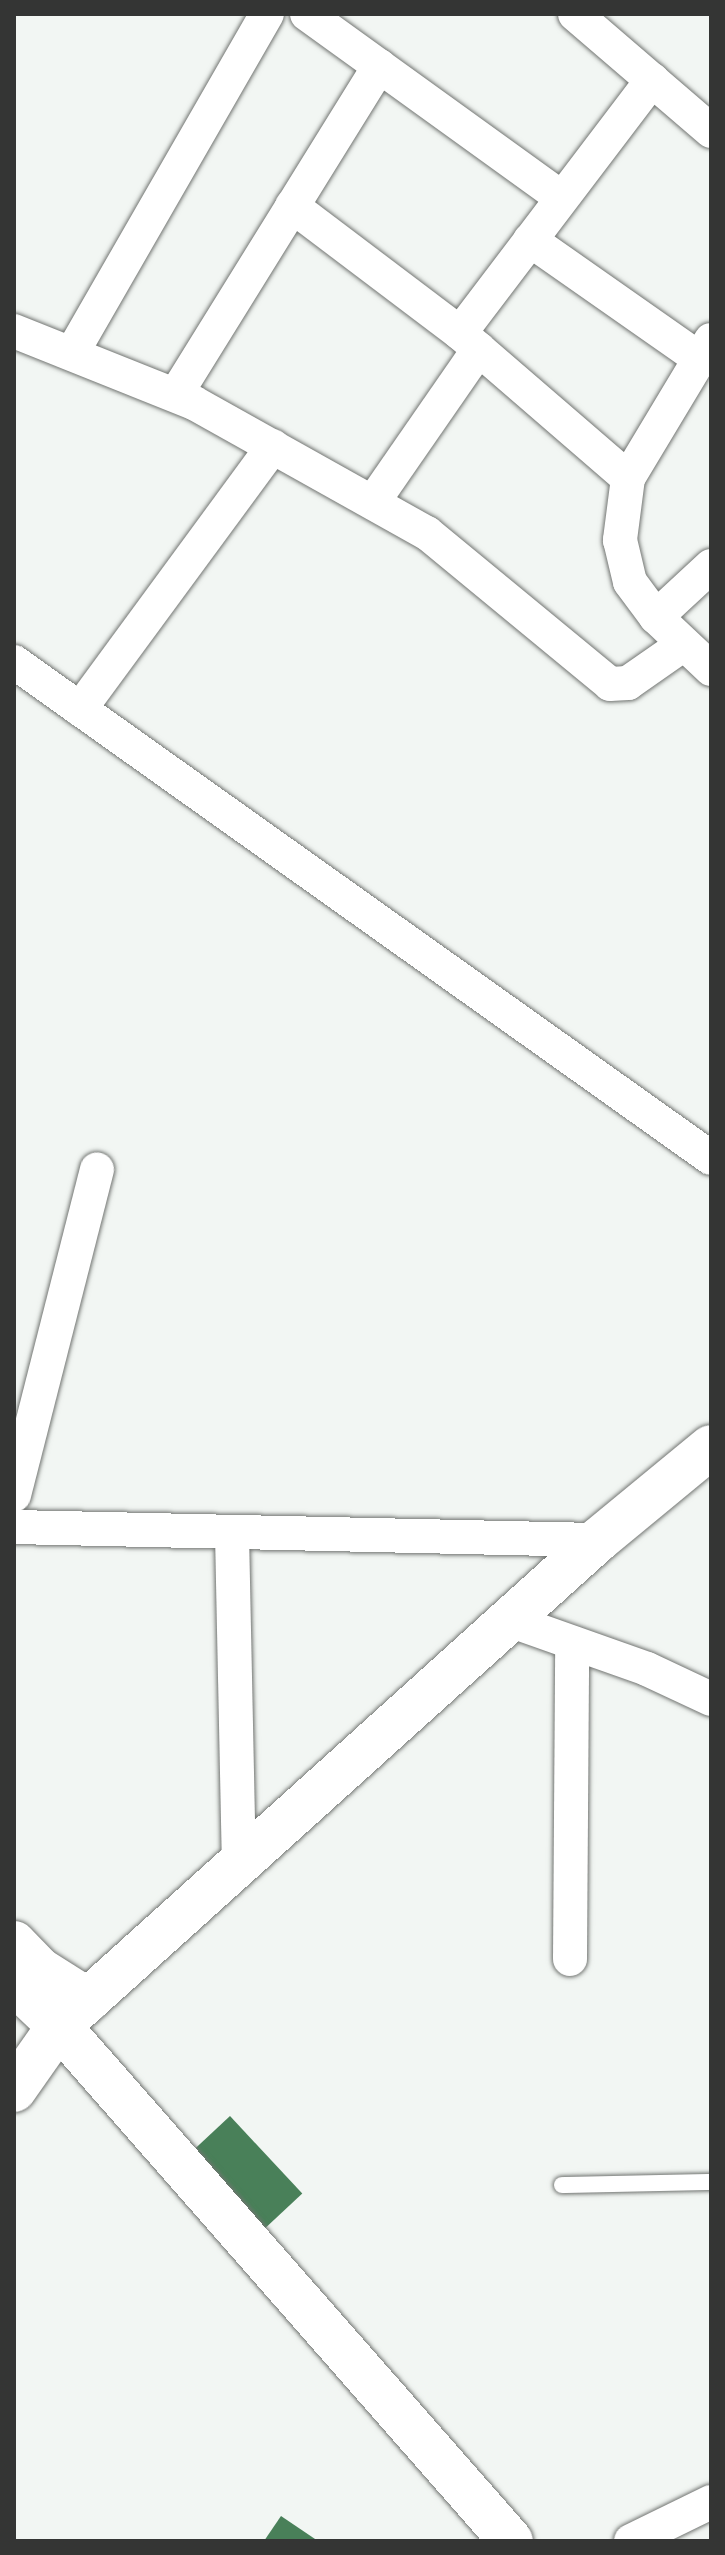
<!DOCTYPE html>
<html>
<head>
<meta charset="utf-8">
<style>
  body { margin:0 }
  #map { position:relative; width:725px; height:2555px; overflow:hidden; background:#f2f6f3; font-family:"Work Sans",sans-serif }
  div>[style] { position:absolute }
  [style*='--x'] { left:calc(var(--x)*1px); top:calc(var(--y)*1px); width:calc(var(--w)*1px); rotate:calc(var(--a)*1deg) }
  .building>* { inset:0; background:#498059; transform-origin:0 0 }
  .roads { filter:drop-shadow(0 0 2px #727572) drop-shadow(0 0 2px #727572) }
  .lane>* { height:16px; margin:-8px; padding:0 8px; transform-origin:8px; border-radius:8px; background:#fff }
  .street>* { height:34px; margin:-17px; padding:0 17px; transform-origin:17px; border-radius:17px; background:#fff }
  .secondary>* { height:44px; margin:-22px; padding:0 22px; transform-origin:22px; border-radius:22px; background:#fff }
  span { translate:-50% -50%; white-space:nowrap; text-align:center; line-height:1.15; -webkit-text-stroke:8px #fff; paint-order:stroke }
  .frame { position:absolute; inset:0; border:16px solid #343534; pointer-events:none }
</style>
</head>
<body>
<div id="map">
  <div class="building">
    <div style="left:230px;top:2116px;width:106px;height:52px;rotate:47deg"></div>
    <div style="clip-path:polygon(281px 2516px,318px 2541px,264px 2541px)"></div>
  </div>
  <div class="roads">
    <div class="lane">
      <div style="--x:562;--y:2185;--w:149;--a:-1.2"></div>
    </div>
    <div class="street">
      <div style="--x:307;--y:14;--w:314;--a:35.8"></div>
      <div style="--x:575;--y:14;--w:179;--a:40.7"></div>
      <div style="--x:292;--y:206;--w:211;--a:37.1"></div>
      <div style="--x:460;--y:333;--w:222;--a:40.8"></div>
      <div style="--x:530;--y:240;--w:208;--a:35"></div>
      <div style="--x:14;--y:331;--w:194;--a:21.8"></div>
      <div style="--x:194;--y:403;--w:267;--a:29.2"></div>
      <div style="--x:427;--y:533;--w:237;--a:39.5"></div>
      <div style="--x:610;--y:684;--w:18;--a:-3"></div>
      <div style="--x:628;--y:683;--w:68;--a:-34.9"></div>
      <div style="--x:460;--y:333;--w:318;--a:-52.8"></div>
      <div style="--x:711;--y:340;--w:161;--a:121"></div>
      <div style="--x:628;--y:478;--w:63;--a:97.4"></div>
      <div style="--x:620;--y:540;--w:43;--a:76.6"></div>
      <div style="--x:630;--y:582;--w:44;--a:53.4"></div>
      <div style="--x:656;--y:617;--w:76;--a:43.4"></div>
      <div style="--x:72;--y:353;--w:391;--a:-60.1"></div>
      <div style="--x:176;--y:394;--w:386;--a:-58.2"></div>
      <div style="--x:373;--y:502;--w:186;--a:-55.3"></div>
      <div style="--x:656;--y:617;--w:75;--a:-42.8"></div>
      <div style="--x:14;--y:662;--w:855;--a:35.44"></div>
      <div style="--x:80;--y:709;--w:326;--a:-53.7"></div>
      <div style="--x:14;--y:1495;--w:336;--a:-75.7"></div>
      <div style="--x:14;--y:1527;--w:584;--a:1.28"></div>
      <div style="--x:232;--y:1534;--w:330;--a:88.8"></div>
      <div style="--x:509;--y:1620;--w:146;--a:19.5"></div>
      <div style="--x:647;--y:1669;--w:71;--a:25.1"></div>
      <div style="--x:570;--y:1959;--w:316;--a:-89.6"></div>
      <div style="--x:631;--y:2541;--w:89;--a:-26"></div>
    </div>
    <div class="secondary">
      <div style="--x:14;--y:1943;--w:36;--a:46"></div>
      <div style="--x:39;--y:1969;--w:58;--a:32.3"></div>
      <div style="--x:14;--y:1983;--w:62;--a:43.7"></div>
      <div style="--x:59;--y:2026;--w:685;--a:48.73"></div>
      <div style="--x:14;--y:2090;--w:78;--a:-54.9"></div>
      <div style="--x:59;--y:2026;--w:726;--a:-42.04"></div>
      <div style="--x:598;--y:1540;--w:146;--a:-39.5"></div>
    </div>
  </div>
  <div class="frame"></div>
</div>
</body>
</html>
